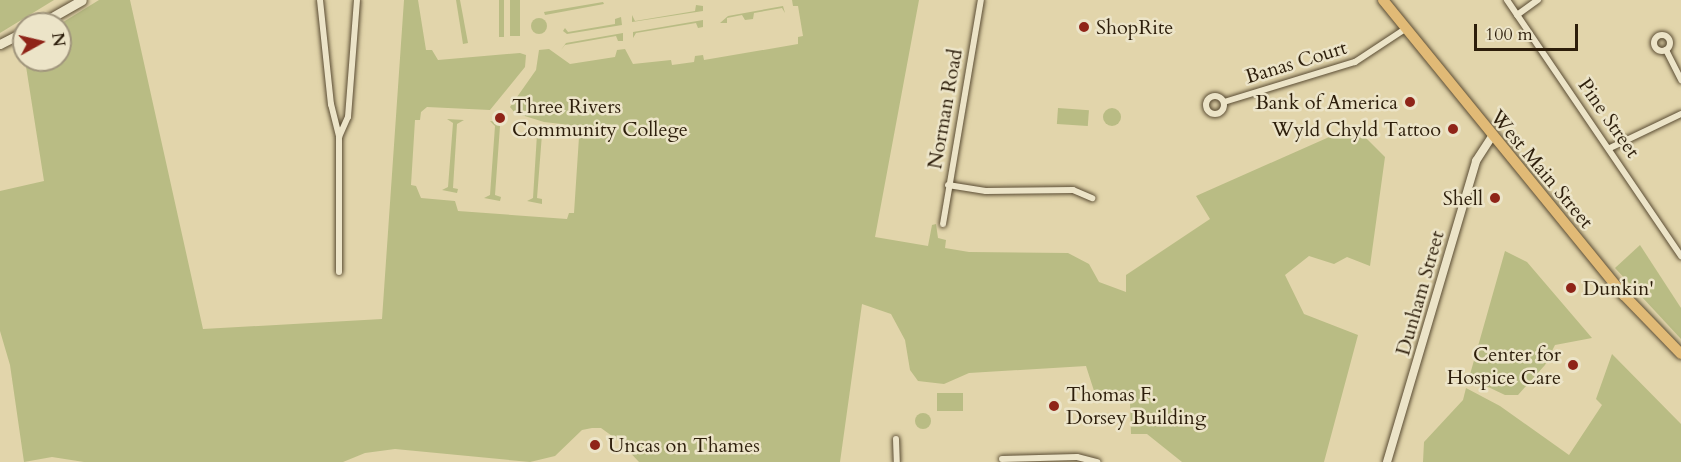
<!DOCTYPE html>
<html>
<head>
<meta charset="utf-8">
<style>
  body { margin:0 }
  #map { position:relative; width:1681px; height:462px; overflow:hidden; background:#e2d5ab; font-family:Cardo,serif }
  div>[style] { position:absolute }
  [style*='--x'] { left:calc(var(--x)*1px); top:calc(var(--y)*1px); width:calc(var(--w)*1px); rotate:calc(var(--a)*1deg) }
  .green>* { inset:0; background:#b9bc84; transform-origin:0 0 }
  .round { border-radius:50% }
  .roads { filter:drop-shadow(0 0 2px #5a4c33) drop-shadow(0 0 2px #5a4c33) }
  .minor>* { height:6px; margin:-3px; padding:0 3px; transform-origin:3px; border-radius:3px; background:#ece4c8 }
  .minor>.ring { margin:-3px; padding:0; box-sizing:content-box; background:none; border:6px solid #ece4c8; border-radius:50% }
  .tertiary>* { height:8px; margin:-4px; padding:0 4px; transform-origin:4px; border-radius:4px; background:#ece4c8 }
  .secondary>* { height:9px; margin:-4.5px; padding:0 4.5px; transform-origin:4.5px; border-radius:4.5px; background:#ece4c8 }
  .primary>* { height:10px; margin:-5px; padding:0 5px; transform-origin:5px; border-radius:5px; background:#e1ba76 }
  .dots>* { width:16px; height:16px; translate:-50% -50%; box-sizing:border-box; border:3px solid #ece4c8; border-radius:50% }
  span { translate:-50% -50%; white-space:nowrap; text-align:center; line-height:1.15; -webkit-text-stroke:5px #ece4c8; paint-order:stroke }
  .poi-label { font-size:20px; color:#2d1e0b }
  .left { translate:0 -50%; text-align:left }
  .right { translate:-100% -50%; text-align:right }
  .street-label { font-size:20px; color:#2d1e0b }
  .north { position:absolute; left:12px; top:12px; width:60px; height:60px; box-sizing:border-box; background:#ece4c8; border:2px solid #a0957c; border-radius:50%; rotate:82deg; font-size:16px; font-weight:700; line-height:24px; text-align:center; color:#2d1e0b }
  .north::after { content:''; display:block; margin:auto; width:21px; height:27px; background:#8f2418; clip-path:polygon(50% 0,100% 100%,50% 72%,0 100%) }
  .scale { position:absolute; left:1474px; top:24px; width:104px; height:27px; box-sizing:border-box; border:3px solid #2d1e0b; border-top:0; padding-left:8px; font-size:18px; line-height:21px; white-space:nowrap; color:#2d1e0b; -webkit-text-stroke:4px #ece4c8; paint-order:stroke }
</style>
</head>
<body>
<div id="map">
  <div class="green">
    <div style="clip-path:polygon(0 0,54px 0,0 33px)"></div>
    <div style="clip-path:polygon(99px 0,130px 0,203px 329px,382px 319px,404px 0,418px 0,426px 50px,432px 50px,438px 60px,520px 53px,526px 55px,525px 67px,490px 110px,427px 107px,421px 112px,420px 120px,415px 120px,411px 185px,416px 186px,421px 198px,455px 201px,458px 211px,567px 219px,569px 213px,574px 213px,579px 137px,574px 136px,570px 125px,544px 122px,515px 113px,510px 107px,536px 70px,539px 50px,549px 49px,570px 64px,615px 57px,617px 50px,625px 49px,633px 64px,671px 60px,672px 65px,694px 62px,695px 56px,703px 55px,704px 60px,798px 44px,798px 37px,803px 36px,798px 6px,793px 6px,792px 0,919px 0,875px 237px,928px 246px,932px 225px,936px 224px,938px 238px,946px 240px,945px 248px,969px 252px,1068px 253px,1089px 264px,1099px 282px,1126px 292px,1126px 275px,1210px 219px,1196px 196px,1354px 126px,1385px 157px,1370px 266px,1347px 257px,1334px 264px,1309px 256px,1285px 275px,1304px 314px,1358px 335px,1324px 462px,1182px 462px,1147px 434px,1131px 434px,1130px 401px,1095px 394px,1086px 366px,969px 373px,944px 384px,918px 381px,910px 370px,905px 340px,891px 314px,862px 304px,840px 462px,639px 462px,619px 441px,601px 428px,592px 428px,582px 430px,555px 456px,530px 462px,395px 449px,365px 453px,343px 462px,84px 462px,52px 457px,24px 462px,10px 365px,0 331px,0 191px,44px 181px,25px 60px,60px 60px,60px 24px)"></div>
    <div style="clip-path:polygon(456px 0,460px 0,468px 43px,463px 44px)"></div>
    <div style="left:499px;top:0;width:5px;height:37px"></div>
    <div style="left:510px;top:0;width:10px;height:36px"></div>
    <div style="clip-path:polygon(603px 2px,604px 4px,545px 15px,544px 12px)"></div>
    <div style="clip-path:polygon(696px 5px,703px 6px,703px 11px,632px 22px,632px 15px,635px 21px,695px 11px)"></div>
    <div style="clip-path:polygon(782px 8px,754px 13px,753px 19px,745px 20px,742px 15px,727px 18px,727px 23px,720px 23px,728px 16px,783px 6px,785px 13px)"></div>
    <div style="clip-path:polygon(621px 17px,622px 25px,567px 34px,563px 31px,565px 28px,568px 32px,615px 24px,615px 19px)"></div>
    <div class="round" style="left:531px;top:18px;width:16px;height:16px"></div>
    <div style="clip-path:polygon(703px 20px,703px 27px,698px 28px,696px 23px,636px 33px,633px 38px,633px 32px)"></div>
    <div style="clip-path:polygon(623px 33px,623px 41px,618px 41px,616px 36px,565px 45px,561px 50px,566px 43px)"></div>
    <div style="left:1058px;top:108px;width:31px;height:16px;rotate:4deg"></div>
    <div class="round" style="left:1103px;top:108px;width:18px;height:18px"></div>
    <div style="clip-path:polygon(447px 119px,464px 120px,457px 124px,453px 188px,458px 189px,457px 193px,442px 190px,448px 187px,453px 123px)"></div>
    <div style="clip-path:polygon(490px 121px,506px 123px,500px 126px,495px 195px,501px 197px,500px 201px,484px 198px,490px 195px,495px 126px)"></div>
    <div style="clip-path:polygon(532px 130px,548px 131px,542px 134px,537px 198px,542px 199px,542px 204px,527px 201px,533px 198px,537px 134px)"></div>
    <div style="clip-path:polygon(1640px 245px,1681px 308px,1681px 339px,1615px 268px)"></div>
    <div style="clip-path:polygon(1505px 251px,1527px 262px,1592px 338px,1555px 345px,1545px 365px,1518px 395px,1505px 395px,1469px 378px)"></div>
    <div style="clip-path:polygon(1612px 354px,1681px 424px,1681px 462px,1423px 462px,1424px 442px,1463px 400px,1466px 388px,1500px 406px,1569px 455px,1602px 405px,1596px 399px)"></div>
    <div style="left:963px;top:393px;width:18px;height:26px;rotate:90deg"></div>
    <div class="round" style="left:915px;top:413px;width:16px;height:16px"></div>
  </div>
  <div class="roads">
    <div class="minor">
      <div style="--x:320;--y:0;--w:105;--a:84"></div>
      <div style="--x:331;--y:104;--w:34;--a:76"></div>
      <div style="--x:1507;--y:0;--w:310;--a:55.8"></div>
      <div style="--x:1517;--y:15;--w:26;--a:-36"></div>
      <div class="ring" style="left:1654px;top:35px;width:10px;height:10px"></div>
      <div style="--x:1666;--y:50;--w:34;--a:63"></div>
      <div class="ring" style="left:1206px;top:96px;width:12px;height:12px"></div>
      <div style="--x:1224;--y:102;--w:137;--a:-17"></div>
      <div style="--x:1355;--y:62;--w:60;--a:-33.4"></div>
      <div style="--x:1610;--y:148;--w:79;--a:-25.6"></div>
      <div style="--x:948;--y:185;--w:38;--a:9"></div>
      <div style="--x:986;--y:191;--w:87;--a:-0.7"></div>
      <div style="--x:1073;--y:190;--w:21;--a:23"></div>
      <div style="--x:943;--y:224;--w:227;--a:-80.4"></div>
      <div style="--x:339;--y:272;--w:135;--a:-90"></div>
      <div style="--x:339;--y:137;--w:22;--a:-66"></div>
      <div style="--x:348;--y:117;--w:117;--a:-85.6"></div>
      <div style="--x:896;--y:439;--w:23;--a:88"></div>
      <div style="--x:1002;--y:459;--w:75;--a:-1.5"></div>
      <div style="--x:1077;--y:457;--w:21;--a:14"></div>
    </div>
    <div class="tertiary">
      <div style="--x:1387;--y:462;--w:314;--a:-73.5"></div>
      <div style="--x:1476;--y:161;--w:30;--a:-57"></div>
    </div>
    <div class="secondary">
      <div style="--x:40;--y:24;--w:48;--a:-29.7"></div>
      <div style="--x:0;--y:44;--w:27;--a:-27"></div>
    </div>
    <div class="primary">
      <div style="--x:1383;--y:0;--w:381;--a:50.8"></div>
      <div style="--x:1624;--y:295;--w:82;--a:46"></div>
    </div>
  </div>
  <div class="dots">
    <div style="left:1084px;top:27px;background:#8f2418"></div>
    <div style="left:1410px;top:102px;background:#8f2418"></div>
    <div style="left:500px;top:118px;background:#8f2418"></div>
    <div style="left:1453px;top:129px;background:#8f2418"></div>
    <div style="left:1495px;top:198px;background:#8f2418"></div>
    <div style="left:1571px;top:288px;background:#8f2418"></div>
    <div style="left:1573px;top:365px;background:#8f2418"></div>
    <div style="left:1054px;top:406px;background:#8f2418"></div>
    <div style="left:595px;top:445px;background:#8f2418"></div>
  </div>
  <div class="poi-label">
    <span class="left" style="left:1096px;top:27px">ShopRite</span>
    <span class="right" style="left:1398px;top:102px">Bank of America</span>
    <span class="left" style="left:512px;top:118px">Three Rivers<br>Community College</span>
    <span class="right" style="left:1441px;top:129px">Wyld Chyld Tattoo</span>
    <span class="right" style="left:1483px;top:198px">Shell</span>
    <span class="left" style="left:1583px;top:288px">Dunkin'</span>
    <span class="right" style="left:1561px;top:366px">Center for<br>Hospice Care</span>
    <span class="left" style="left:1066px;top:406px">Thomas F.<br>Dorsey Building</span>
    <span class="left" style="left:608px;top:445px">Uncas on Thames</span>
  </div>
  <div class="street-label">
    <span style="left:1296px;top:62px;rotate:-17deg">Banas Court</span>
    <span style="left:945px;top:109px;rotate:-80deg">Norman Road</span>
    <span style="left:1609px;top:118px;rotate:55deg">Pine Street</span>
    <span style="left:1542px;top:169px;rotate:50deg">West Main Street</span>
    <span style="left:1420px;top:293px;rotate:-74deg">Dunham Street</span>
  </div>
  <div class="north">N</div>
  <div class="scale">100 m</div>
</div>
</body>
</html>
